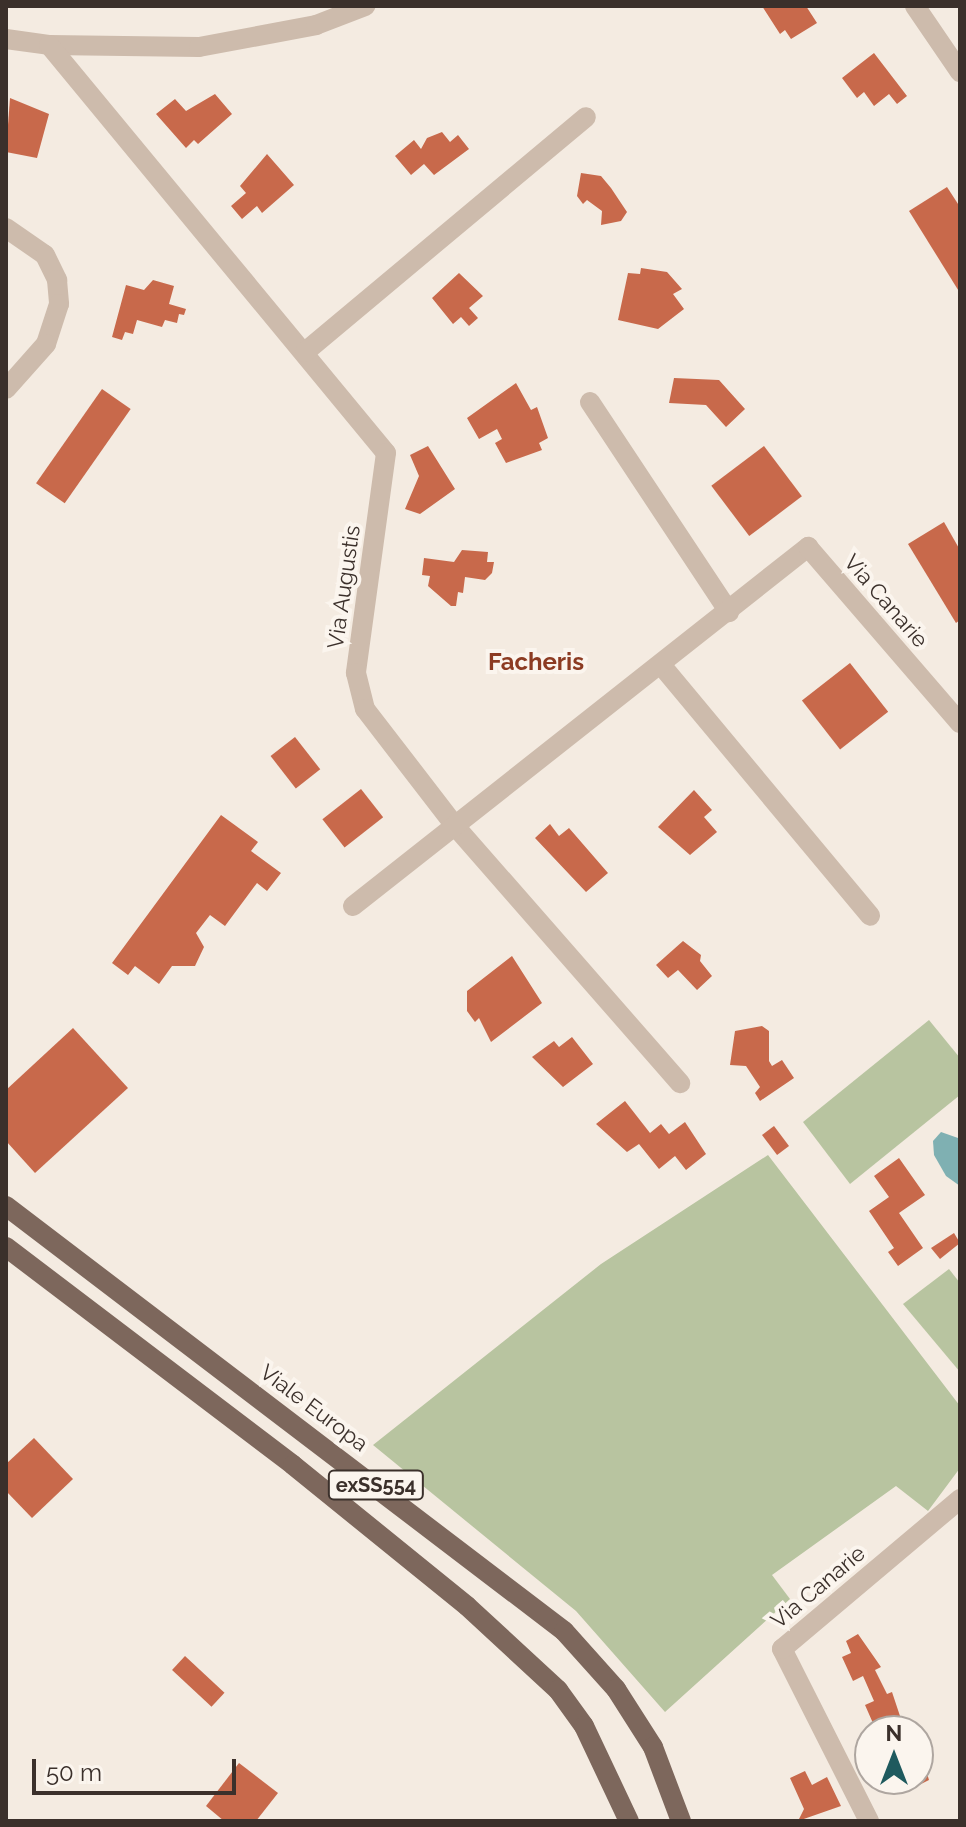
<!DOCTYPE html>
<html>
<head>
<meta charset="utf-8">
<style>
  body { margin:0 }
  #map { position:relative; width:966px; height:1827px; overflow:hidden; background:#f4ebe1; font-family:Raleway,sans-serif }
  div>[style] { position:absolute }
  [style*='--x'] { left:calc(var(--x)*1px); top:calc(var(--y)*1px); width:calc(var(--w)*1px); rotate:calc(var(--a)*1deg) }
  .green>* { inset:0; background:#b8c4a0 }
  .water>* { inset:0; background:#7fb0b2 }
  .building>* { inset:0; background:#c8694b; transform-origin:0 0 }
  .minor>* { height:20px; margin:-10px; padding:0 10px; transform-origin:10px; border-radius:10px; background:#cdbbac }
  .major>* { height:20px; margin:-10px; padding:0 10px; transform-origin:10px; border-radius:10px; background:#7d675c }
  span { translate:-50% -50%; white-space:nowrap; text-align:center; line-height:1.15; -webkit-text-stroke:8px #fbf5ee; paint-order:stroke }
  .shield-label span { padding:2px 6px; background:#fbf5ee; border:2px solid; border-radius:6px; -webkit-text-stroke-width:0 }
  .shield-label { font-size:20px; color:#3b302b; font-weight:700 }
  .street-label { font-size:22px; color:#3b302b }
  .neighbourhood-label { font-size:24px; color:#8c3b22; font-weight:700 }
  .frame { position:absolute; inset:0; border:8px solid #3b302b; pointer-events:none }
  .north { position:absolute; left:854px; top:1715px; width:80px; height:80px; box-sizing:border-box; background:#fbf5ee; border:2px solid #aea6a0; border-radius:50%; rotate:0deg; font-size:22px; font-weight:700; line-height:32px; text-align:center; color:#3b302b }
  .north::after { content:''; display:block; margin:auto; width:28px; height:36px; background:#1f5a5e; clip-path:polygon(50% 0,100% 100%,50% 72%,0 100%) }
  .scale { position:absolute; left:32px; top:1759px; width:204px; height:36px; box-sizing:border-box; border:4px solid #3b302b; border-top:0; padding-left:10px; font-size:24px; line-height:28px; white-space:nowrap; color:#3b302b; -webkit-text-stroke:6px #fbf5ee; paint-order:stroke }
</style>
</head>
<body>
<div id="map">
  <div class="green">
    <div style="clip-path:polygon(929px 1020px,960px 1058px,960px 1095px,850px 1184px,803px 1122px)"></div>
    <div style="clip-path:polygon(768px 1155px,960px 1406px,960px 1468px,928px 1511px,896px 1486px,772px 1575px,790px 1599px,665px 1712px,576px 1611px,373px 1445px,601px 1264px)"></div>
    <div style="clip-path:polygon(949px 1269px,960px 1283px,960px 1372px,903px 1304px)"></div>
  </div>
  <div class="water">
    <div style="clip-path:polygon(941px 1132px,958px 1138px,960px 1186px,946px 1176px,934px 1155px,933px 1141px)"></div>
  </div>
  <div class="building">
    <div style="clip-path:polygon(762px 6px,806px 6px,817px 23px,791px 39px,785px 30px,780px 34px)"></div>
    <div style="clip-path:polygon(874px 53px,907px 96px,897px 104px,889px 94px,874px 106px,864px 92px,857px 98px,842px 78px)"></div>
    <div style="clip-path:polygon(215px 94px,232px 114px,198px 144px,194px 140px,186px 148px,156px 114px,175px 99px,186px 111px)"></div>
    <div style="clip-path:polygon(10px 98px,49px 114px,37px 158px,6px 152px)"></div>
    <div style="clip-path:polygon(442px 132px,450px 142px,458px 135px,469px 149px,434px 175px,424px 164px,411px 175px,395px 156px,414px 140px,421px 149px,427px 138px)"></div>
    <div style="clip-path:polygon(267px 154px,294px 185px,262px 213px,257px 206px,242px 219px,231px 206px,246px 193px,240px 186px)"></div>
    <div style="clip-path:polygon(581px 173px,601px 176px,611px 188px,627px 212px,621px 221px,601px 225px,602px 211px,587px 200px,583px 204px,577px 196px)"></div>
    <div style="clip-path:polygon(947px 187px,960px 207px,960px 293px,909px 211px)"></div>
    <div style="clip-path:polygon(641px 268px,667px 272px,682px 289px,673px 294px,684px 309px,658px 329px,618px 320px,628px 273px,640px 274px)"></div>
    <div style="clip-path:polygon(459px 273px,483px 296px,469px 308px,478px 318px,469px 326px,461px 317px,453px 324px,432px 298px)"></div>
    <div style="clip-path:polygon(153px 280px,174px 286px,169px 304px,186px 309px,184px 315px,179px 314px,177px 323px,165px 320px,162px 327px,137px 320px,133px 334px,125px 332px,122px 340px,112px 337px,126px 285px,144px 290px)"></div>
    <div style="clip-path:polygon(674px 378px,719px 380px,745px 409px,726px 427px,706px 405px,669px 403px)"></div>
    <div style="clip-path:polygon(516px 383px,531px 410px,537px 407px,548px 438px,539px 443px,542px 450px,506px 463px,495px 443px,502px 439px,497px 429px,479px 439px,467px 418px)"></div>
    <div style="left:102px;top:389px;width:35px;height:115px;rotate:35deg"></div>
    <div style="clip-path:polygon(428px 446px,455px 489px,420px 514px,405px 509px,419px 476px,410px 455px)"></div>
    <div style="left:764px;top:446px;width:63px;height:66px;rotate:53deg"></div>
    <div style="clip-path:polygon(944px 522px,960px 550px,960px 620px,956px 623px,908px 544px)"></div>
    <div style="clip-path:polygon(462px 550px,488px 552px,487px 562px,494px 562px,492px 573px,485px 580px,465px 577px,463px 593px,458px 592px,456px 606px,451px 606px,428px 586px,430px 576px,422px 575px,424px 558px,454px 562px)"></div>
    <div style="left:850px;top:663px;width:62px;height:61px;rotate:52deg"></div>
    <div style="left:295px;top:737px;width:41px;height:31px;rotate:52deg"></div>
    <div style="left:361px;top:789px;width:36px;height:49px;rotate:52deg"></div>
    <div style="clip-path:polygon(694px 790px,712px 810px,704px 817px,717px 832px,690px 855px,658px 827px)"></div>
    <div style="clip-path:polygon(221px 815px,258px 842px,251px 851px,281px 873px,267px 891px,257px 883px,225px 926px,210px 915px,196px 933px,204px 947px,195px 966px,172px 966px,159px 984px,135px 966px,128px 975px,112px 963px)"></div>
    <div style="clip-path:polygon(550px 824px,559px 836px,569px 828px,608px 873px,586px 892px,535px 838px)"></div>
    <div style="clip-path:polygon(683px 941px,701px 955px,700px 961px,712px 976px,697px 990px,678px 970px,668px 978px,656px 965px)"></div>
    <div style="clip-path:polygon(512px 956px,542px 1003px,491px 1042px,479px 1018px,475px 1022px,467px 1011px,467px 991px)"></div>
    <div style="clip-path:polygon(762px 1026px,769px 1031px,769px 1061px,772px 1066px,782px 1060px,794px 1078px,760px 1101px,755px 1093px,760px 1087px,746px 1066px,730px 1065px,735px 1031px)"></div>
    <div style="clip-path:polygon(73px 1028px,128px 1088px,35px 1173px,6px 1141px,6px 1090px)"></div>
    <div style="clip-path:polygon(572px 1037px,593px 1064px,563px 1087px,532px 1057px,554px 1041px,559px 1047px)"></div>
    <div style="clip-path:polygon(625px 1101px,650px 1133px,661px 1124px,669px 1134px,685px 1122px,706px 1154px,686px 1170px,675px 1156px,659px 1169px,639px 1144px,627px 1152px,596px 1124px)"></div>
    <div style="left:774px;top:1126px;width:25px;height:15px;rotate:53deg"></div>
    <div style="clip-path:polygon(899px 1158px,925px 1195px,899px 1213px,923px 1248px,898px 1266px,888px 1252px,894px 1248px,869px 1211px,889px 1197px,874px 1176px)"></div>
    <div style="clip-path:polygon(954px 1233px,960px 1243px,940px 1259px,931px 1248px)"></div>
    <div style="clip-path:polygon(34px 1438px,73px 1479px,32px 1518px,6px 1491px,6px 1464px)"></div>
    <div style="clip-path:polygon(858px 1634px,881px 1667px,875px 1670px,887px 1694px,892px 1692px,905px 1731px,888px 1731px,885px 1725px,876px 1730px,865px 1705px,874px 1701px,863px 1676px,853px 1681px,842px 1657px,851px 1653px,846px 1641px)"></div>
    <div style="left:185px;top:1656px;width:54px;height:19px;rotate:43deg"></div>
    <div style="clip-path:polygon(918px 1744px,929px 1780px,915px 1787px,911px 1779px,918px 1779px)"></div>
    <div style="clip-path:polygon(239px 1763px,278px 1793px,256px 1821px,224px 1821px,206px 1806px)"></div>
    <div style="clip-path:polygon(805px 1771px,812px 1785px,827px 1777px,841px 1806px,798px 1821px,804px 1809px,790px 1778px)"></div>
  </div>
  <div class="minor">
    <div style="--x:915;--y:6;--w:80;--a:55.7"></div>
    <div style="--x:6;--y:39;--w:43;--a:7.9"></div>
    <div style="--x:49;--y:45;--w:150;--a:0.8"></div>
    <div style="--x:199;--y:47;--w:119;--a:-10.6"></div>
    <div style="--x:316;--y:25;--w:53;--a:-21.2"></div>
    <div style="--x:49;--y:45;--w:529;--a:50.44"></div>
    <div style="--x:386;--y:453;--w:222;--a:97.8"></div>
    <div style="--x:356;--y:673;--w:37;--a:76"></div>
    <div style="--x:365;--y:709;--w:148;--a:52.4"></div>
    <div style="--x:455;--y:826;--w:342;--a:48.8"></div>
    <div style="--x:6;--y:228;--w:47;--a:34.7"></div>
    <div style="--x:45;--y:255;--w:28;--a:64"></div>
    <div style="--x:57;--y:280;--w:24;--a:85"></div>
    <div style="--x:59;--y:304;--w:42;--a:108"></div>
    <div style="--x:46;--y:344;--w:60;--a:131.6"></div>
    <div style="--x:305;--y:352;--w:366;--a:-39.9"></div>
    <div style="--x:590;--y:402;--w:252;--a:56.5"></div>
    <div style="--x:662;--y:666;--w:325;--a:50.2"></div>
    <div style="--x:353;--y:906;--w:580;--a:-38.27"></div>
    <div style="--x:808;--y:547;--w:233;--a:49.2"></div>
    <div style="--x:869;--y:1821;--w:193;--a:-116.8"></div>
    <div style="--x:782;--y:1649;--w:233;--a:-40.1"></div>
  </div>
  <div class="major">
    <div style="--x:6;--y:1206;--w:701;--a:37.29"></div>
    <div style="--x:564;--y:1631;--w:78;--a:48.1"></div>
    <div style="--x:616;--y:1689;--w:69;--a:57.5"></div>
    <div style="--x:653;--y:1747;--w:79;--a:69.3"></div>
    <div style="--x:6;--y:1247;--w:360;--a:37.2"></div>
    <div style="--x:293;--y:1465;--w:224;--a:39"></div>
    <div style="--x:467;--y:1606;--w:124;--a:42.7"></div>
    <div style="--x:558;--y:1690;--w:44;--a:54.2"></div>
    <div style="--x:584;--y:1726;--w:105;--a:64.7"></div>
  </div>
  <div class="shield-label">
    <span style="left:376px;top:1485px">exSS554</span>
  </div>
  <div class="street-label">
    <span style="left:344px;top:587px;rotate:-82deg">Via Augustis</span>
    <span style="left:886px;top:601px;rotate:49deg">Via Canarie</span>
    <span style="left:314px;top:1408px;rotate:37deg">Viale Europa</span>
    <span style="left:818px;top:1587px;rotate:-40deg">Via Canarie</span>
  </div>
  <div class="neighbourhood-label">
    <span style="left:536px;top:662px">Facheris</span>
  </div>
  <div class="frame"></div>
  <div class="north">N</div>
  <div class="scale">50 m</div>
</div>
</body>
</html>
